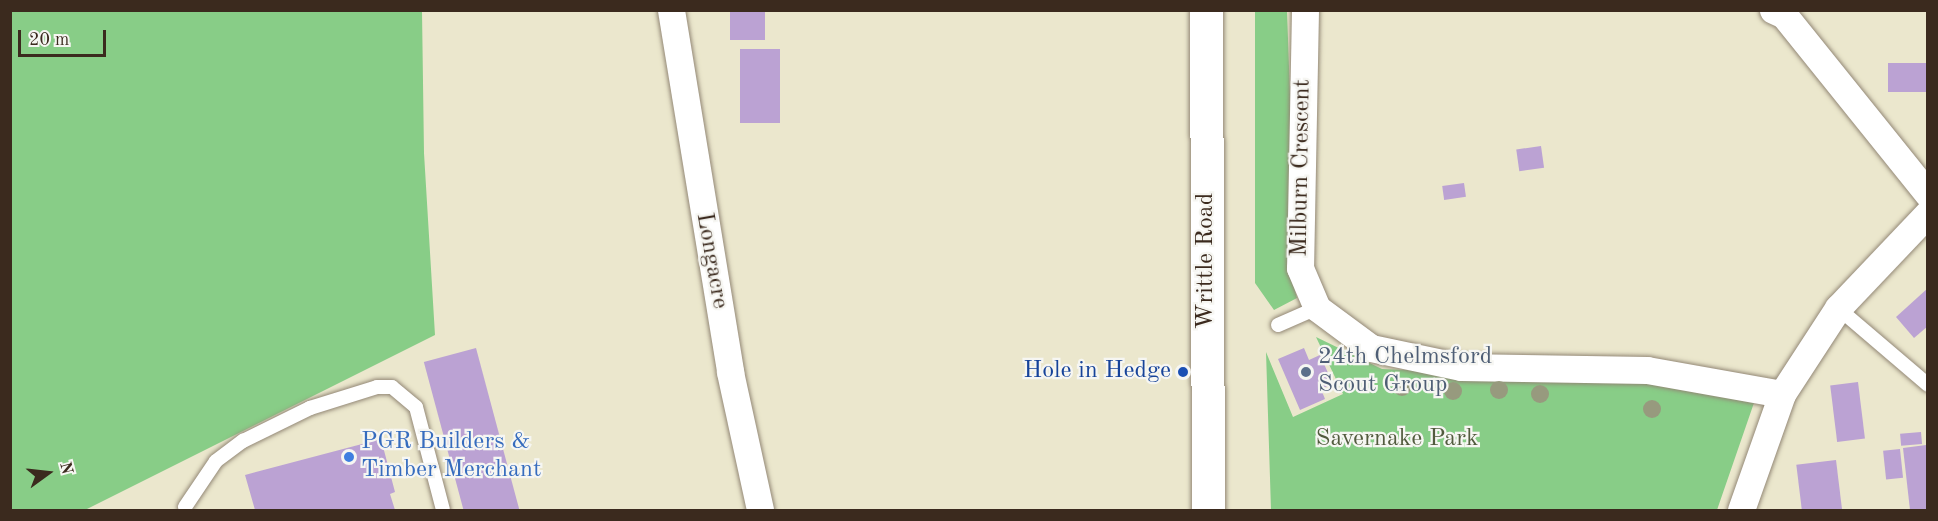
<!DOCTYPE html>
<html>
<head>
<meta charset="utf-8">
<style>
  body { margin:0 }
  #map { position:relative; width:1938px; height:521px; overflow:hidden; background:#ebe7cd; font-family:"Old Standard TT",serif }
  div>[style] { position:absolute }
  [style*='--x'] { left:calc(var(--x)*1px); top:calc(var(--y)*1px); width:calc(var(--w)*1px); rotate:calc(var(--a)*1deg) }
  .green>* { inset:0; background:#88cd87 }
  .building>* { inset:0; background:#bba2d3; transform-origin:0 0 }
  .roads { filter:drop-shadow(0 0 2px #938876) drop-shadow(0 0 2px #938876) }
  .lane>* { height:14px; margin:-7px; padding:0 7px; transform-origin:7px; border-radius:7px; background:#fff }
  .street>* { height:27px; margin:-13.5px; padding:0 13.5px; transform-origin:13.5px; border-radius:13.5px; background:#fff }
  .secondary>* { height:33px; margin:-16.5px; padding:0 16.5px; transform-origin:16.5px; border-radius:16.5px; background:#fff }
  .trees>* { width:18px; height:18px; margin:-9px; border-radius:50%; background:#979a7e }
  .dots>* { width:16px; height:16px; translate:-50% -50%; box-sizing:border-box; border:3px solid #f6f6f2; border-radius:50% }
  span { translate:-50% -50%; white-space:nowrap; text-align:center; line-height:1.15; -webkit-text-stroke:4.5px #f6f6f2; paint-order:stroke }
  .street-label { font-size:24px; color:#3b2a1e }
  .service-label { font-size:24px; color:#4e5e75 }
  .left { translate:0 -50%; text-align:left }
  .transit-label { font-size:24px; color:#164399 }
  .right { translate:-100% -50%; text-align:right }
  .park-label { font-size:24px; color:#525b3e }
  .shop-label { font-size:24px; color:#366cbe }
  .frame { position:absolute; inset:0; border:12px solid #3b2a1e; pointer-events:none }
  .north { position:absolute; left:18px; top:443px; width:60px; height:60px; -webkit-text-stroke:4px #f6f6f2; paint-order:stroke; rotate:75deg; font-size:16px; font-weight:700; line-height:24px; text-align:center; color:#3b2a1e }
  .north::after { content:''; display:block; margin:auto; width:21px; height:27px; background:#3b2a1e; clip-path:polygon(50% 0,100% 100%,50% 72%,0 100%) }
  .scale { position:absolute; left:18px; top:30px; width:88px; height:27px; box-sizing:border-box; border:3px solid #3b2a1e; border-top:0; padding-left:8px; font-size:18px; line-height:21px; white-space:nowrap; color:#3b2a1e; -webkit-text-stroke:4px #f6f6f2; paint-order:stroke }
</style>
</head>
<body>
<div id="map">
  <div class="green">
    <div style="clip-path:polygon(10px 11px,422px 11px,424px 153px,435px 335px,85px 510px,11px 510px)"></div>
    <div style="clip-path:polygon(1255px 11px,1287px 11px,1291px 123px,1288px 265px,1297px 298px,1274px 310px,1255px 283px)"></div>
    <div style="clip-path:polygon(1316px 337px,1382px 369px,1650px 380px,1756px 397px,1717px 510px,1271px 510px,1266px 352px,1293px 417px,1343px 394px)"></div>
  </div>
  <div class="building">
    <div style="left:730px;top:10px;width:35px;height:30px"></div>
    <div style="left:740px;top:49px;width:40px;height:74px"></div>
    <div style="left:1928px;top:63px;width:29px;height:40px;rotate:90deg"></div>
    <div style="left:1541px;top:146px;width:22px;height:25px;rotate:82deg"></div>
    <div style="left:1464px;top:183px;width:14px;height:22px;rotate:82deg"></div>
    <div style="clip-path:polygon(1928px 288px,1928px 326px,1914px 338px,1896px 317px)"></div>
    <div style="left:476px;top:348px;width:167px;height:54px;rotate:75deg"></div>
    <div style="clip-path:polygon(1304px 348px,1309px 360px,1320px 355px,1333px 384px,1321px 389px,1325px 399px,1300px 410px,1278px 359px)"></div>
    <div style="left:1858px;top:382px;width:57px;height:28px;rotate:83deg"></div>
    <div style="left:1921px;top:432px;width:12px;height:21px;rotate:85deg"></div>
    <div style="clip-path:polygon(381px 439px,395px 492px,390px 494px,395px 510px,255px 510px,245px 475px)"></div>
    <div style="clip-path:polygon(1926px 445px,1928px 510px,1910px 510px,1903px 448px)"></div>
    <div style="left:1900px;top:449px;width:29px;height:17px;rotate:84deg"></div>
    <div style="left:1836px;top:460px;width:50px;height:40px;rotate:83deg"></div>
  </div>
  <div class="roads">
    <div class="lane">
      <div style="--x:1838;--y:308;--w:118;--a:40.5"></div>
      <div style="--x:1278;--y:325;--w:43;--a:-23.6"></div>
      <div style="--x:185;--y:507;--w:55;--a:-56"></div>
      <div style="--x:216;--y:461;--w:34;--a:-37"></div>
      <div style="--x:243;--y:441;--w:75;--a:-26.2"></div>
      <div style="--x:310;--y:408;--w:70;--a:-17.4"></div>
      <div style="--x:377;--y:387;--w:15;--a:0"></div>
      <div style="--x:392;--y:387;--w:31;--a:40"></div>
      <div style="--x:416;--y:407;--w:106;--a:75.3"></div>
    </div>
    <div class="street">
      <div style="--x:671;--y:10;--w:367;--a:80.7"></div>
      <div style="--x:730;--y:372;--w:141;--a:77.7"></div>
      <div style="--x:1305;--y:10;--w:258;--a:91.1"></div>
      <div style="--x:1300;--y:268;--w:43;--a:67"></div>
      <div style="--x:1317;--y:308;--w:67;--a:36.5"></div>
      <div style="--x:1371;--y:348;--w:92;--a:11.9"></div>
      <div style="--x:1461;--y:367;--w:186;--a:0.9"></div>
      <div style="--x:1647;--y:370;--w:137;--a:10.1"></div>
      <div style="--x:1773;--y:10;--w:12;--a:24"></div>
      <div style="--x:1784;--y:15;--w:230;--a:51.2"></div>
      <div style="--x:1741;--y:510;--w:123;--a:-70.5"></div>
      <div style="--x:1782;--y:394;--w:103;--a:-56.9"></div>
      <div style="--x:1838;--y:308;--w:131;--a:-46.5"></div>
    </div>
    <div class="secondary">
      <div style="--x:1206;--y:10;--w:500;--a:89.77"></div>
    </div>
  </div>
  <div class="trees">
    <div style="left:1402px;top:387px"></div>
    <div style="left:1499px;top:390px"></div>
    <div style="left:1453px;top:391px"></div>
    <div style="left:1540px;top:394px"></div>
    <div style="left:1652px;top:409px"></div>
  </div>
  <div class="dots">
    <div style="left:1183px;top:372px;background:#1a4fb4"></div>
    <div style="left:1306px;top:372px;background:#5c6f8a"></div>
    <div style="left:349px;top:457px;background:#3f7fe0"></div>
  </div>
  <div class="street-label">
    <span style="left:1302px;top:168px;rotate:-89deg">Milburn Crescent</span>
    <span style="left:711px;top:261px;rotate:80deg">Longacre</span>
    <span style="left:1207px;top:261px;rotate:-90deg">Writtle Road</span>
  </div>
  <div class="service-label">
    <span class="left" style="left:1318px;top:372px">24th Chelmsford<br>Scout Group</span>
  </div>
  <div class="transit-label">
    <span class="right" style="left:1171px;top:372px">Hole in Hedge</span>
  </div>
  <div class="park-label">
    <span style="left:1397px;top:440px">Savernake Park</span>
  </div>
  <div class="shop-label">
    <span class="left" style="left:361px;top:457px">PGR Builders &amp;<br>Timber Merchant</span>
  </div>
  <div class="frame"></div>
  <div class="north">N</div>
  <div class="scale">20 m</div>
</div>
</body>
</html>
